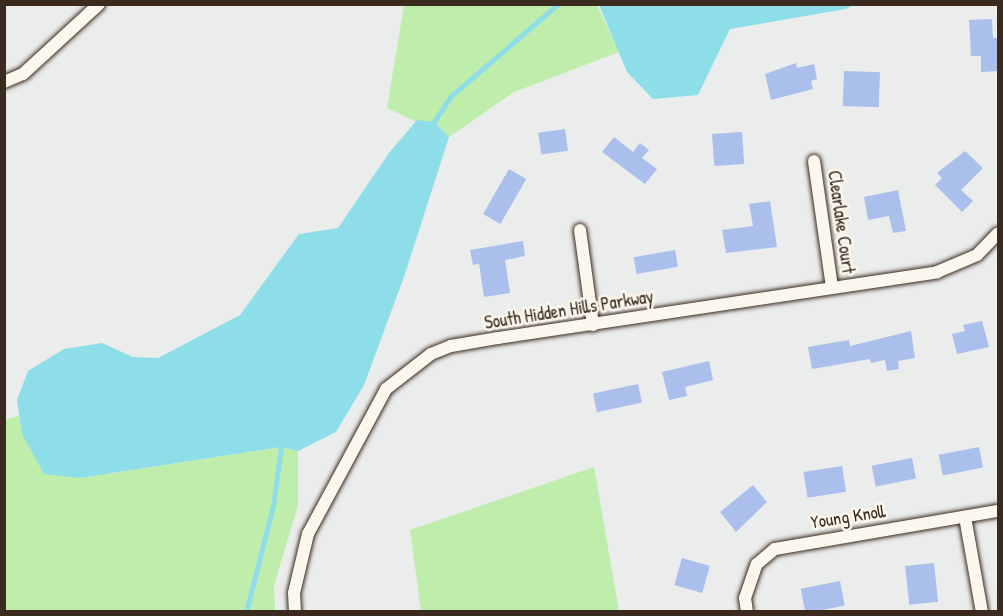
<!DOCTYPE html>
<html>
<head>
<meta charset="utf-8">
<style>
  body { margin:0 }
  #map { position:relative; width:1003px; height:616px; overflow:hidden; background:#ebecec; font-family:"Patrick Hand",sans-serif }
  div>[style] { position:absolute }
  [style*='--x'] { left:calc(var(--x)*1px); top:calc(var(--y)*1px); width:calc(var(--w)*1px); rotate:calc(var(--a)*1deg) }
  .green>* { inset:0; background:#bfedab }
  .water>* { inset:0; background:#8edeea }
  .stream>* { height:4.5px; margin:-2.25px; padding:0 2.25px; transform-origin:2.25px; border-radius:2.25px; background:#8edeea }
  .building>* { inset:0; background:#abbfed; transform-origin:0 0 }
  .roads { filter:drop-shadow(0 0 2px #3b2a1e) drop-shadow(0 0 2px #3b2a1e) }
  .minor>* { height:12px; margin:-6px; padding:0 6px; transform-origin:6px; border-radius:6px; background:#fbf7ec }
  span { translate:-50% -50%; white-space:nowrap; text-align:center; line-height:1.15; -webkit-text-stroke:5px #fbf7ec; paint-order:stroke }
  .street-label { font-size:18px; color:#3b2a1e }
  .frame { position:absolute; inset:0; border:6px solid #3b2a1e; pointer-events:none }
</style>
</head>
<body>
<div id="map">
  <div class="green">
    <div style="clip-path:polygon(404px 5px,597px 5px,619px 52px,514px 92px,449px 137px,387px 108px)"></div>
    <div style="clip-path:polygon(19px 415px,22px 434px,80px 478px,281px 447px,298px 451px,298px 505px,274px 586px,275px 611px,5px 611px,4px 421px)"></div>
    <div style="clip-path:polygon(594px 467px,619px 611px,421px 611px,410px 530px)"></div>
  </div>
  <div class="water">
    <div style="clip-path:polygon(599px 5px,853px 5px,846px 9px,730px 29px,698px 95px,653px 99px,627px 72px)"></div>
    <div style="clip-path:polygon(417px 120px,434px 122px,449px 137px,404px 277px,364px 385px,336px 432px,298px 451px,281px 447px,80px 478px,44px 474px,22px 434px,17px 400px,28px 371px,64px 349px,102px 343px,133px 357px,158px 358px,240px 315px,299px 234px,338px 228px,389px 153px)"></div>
  </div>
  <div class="stream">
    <div style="--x:434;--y:122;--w:30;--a:-57"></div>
    <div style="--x:450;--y:97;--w:143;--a:-40.7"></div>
    <div style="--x:246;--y:612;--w:109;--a:-75.7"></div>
    <div style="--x:273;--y:506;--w:60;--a:-82.3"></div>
  </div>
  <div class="building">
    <div style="clip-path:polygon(992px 19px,993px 38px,998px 38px,999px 71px,981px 72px,981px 56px,971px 56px,969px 20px)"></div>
    <div style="clip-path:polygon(796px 63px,797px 68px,814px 64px,817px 79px,811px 81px,813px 89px,771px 100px,765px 74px)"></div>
    <div style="left:844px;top:71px;width:36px;height:35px;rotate:2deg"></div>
    <div style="left:565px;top:129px;width:22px;height:27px;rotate:82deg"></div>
    <div style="left:742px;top:132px;width:32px;height:30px;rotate:86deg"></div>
    <div style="clip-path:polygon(614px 137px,633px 152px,640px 143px,649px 150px,642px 158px,657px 169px,645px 184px,602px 152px)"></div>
    <div style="clip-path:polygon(965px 151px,983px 168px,961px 190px,973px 201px,962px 212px,935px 185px,942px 178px,937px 173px)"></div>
    <div style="left:509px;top:169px;width:20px;height:52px;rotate:30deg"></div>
    <div style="clip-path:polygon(898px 190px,906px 231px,893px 233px,889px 216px,868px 220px,864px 197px)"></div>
    <div style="clip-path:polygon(770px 201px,777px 247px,726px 253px,722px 230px,753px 226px,749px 204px)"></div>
    <div style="clip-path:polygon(523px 241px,525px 256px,505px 260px,510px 293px,484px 297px,479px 264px,473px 265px,470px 250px)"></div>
    <div style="left:675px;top:250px;width:17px;height:42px;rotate:80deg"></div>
    <div style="clip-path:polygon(982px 321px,989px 347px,957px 354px,952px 334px,965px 331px,963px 325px)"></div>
    <div style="clip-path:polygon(911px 331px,915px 358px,898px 361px,899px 369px,887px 371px,885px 360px,871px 363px,870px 359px,812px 369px,808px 347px,849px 340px,850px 346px)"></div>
    <div style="clip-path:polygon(709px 361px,713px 380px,685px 387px,687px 396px,669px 400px,662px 372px)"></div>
    <div style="left:638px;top:384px;width:19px;height:46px;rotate:78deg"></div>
    <div style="left:979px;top:447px;width:21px;height:41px;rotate:79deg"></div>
    <div style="left:912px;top:458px;width:21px;height:41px;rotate:79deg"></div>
    <div style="left:842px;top:466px;width:26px;height:39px;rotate:81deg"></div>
    <div style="clip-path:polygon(753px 485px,767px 502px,736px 532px,720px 512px)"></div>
    <div style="left:682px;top:558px;width:29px;height:28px;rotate:16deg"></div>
    <div style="left:934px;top:563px;width:39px;height:29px;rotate:84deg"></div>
    <div style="left:840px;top:581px;width:25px;height:40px;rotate:79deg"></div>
  </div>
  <div class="roads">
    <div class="minor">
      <div style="--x:4;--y:82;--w:21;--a:-23"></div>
      <div style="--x:23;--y:74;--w:103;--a:-42.6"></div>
      <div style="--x:814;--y:161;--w:128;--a:81.9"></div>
      <div style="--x:580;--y:230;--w:96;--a:82.2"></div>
      <div style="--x:965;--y:517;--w:97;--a:79.9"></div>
      <div style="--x:295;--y:612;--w:19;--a:-93"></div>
      <div style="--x:294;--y:593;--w:61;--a:-76.7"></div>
      <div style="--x:308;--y:534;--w:165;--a:-61.7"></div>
      <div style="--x:386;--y:389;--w:57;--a:-37.9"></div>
      <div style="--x:431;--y:354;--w:22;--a:-22"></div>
      <div style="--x:451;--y:346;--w:48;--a:-9.7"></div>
      <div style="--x:498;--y:338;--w:444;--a:-8.5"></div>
      <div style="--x:937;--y:272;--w:43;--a:-23"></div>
      <div style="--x:977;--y:255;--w:30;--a:-46"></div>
      <div style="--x:747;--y:612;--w:14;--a:-98"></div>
      <div style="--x:745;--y:598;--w:36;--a:-71"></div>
      <div style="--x:757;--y:564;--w:23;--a:-40"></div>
      <div style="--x:775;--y:549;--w:226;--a:-9.7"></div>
    </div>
  </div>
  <div class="street-label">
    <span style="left:841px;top:222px;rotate:82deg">Clearlake Court</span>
    <span style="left:569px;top:310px;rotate:-9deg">South Hidden Hills Parkway</span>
    <span style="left:848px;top:517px;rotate:-9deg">Young Knoll</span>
  </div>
  <div class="frame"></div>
</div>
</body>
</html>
